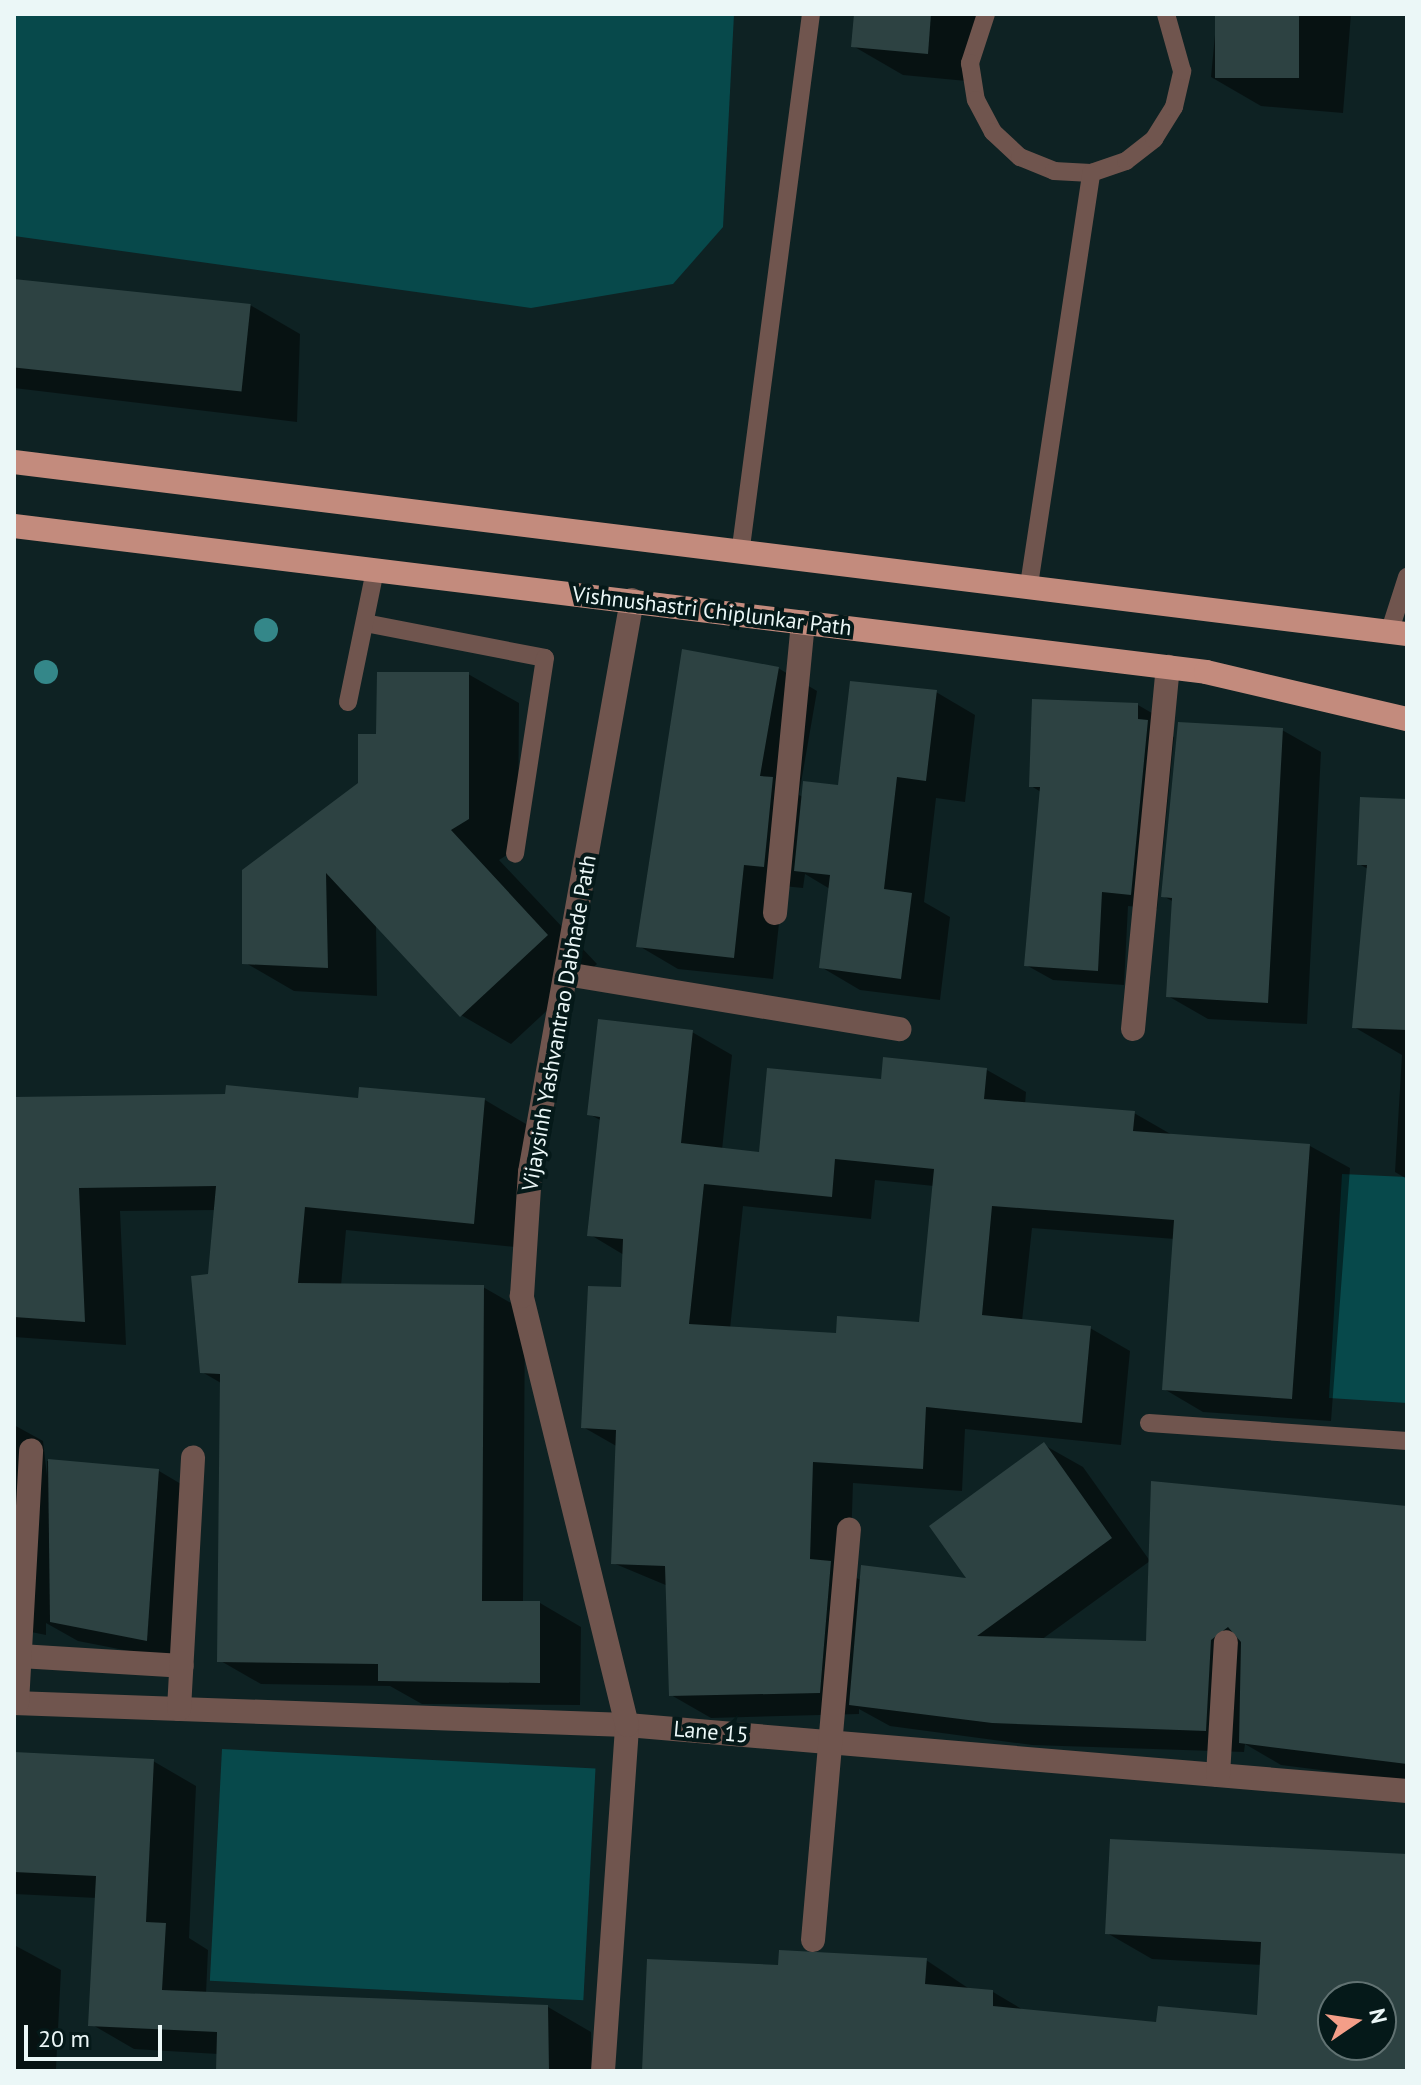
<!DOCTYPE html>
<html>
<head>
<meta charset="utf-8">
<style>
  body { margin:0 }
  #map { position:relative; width:1421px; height:2085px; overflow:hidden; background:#0e2223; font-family:"PT Sans",sans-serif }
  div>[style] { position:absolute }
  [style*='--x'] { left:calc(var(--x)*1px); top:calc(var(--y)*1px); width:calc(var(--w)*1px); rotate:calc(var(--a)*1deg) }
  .green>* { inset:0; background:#07494b; transform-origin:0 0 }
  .shadow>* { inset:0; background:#0007 }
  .building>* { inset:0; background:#2d4242; transform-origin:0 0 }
  .lane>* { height:18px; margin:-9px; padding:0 9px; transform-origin:9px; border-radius:9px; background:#70554e }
  .street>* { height:24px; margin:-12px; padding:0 12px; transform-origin:12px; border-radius:12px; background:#70554e }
  .primary>* { height:24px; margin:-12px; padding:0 12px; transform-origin:12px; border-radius:12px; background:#c38b7d }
  .trees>* { width:24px; height:24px; margin:-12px; border-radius:50%; background:#348789 }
  span { translate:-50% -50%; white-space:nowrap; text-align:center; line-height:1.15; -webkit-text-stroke:8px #051919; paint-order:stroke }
  .street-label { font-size:22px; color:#ebf7f7 }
  .frame { position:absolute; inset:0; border:16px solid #ebf7f7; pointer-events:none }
  .north { position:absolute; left:1317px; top:1981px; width:80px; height:80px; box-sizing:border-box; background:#051919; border:2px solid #617272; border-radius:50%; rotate:77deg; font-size:22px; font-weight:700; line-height:32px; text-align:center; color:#ebf7f7 }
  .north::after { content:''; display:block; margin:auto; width:28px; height:36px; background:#f49e88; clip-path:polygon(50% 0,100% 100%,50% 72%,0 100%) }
  .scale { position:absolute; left:24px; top:2025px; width:138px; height:36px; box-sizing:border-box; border:4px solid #ebf7f7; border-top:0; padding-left:10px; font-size:24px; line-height:28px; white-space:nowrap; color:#ebf7f7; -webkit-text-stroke:6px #051919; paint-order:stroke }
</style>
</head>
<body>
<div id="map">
  <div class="green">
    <div style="clip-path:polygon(14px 14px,734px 14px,723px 227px,673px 284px,531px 308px,14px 236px)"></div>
    <div style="clip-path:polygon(1342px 1174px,1407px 1177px,1407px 1403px,1329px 1398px)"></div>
    <div style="left:222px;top:1749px;width:374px;height:232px;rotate:3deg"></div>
  </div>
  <div class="shadow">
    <div style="clip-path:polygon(856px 14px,983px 14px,977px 82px,903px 75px,853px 46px)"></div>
    <div style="clip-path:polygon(1217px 14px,1351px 14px,1343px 113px,1261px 106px,1211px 77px)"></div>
    <div style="clip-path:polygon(14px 281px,250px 305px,300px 334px,297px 422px,14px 388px)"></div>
    <div style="clip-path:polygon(evenodd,778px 668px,817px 691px,801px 783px,840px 787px,936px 692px,975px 715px,965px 802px,936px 798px,924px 902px,950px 917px,940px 1000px,860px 990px,821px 967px,830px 889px,805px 874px,803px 888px,783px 886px,773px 979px,678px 969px,639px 946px,778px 668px,801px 783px,805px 783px,803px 797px,799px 795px,801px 783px)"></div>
    <div style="clip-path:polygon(468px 674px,519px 703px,518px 848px,499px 860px,597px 964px,511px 1044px,461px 1015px,376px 924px,377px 996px,294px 991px,244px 962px,360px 784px,378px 736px)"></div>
    <div style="clip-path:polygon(1138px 705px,1164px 720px,1164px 732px,1174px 737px,1157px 909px,1128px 906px,1124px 985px,1053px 980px,1026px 965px,1041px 792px,1031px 786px)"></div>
    <div style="clip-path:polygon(1282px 730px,1321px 752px,1307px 1024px,1208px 1019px,1168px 996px,1174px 902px,1163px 896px)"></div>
    <div style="clip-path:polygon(1407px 801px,1407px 1179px,1395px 1172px,1402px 1055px,1354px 1027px,1368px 869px,1359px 864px)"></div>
    <div style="clip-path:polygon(evenodd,692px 1032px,732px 1055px,722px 1150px,761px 1154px,883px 1081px,987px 1070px,1026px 1092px,1025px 1105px,1134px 1113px,1174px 1136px,1310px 1146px,1350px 1168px,1331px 1421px,1203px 1412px,1164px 1389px,1175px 1239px,1032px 1228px,1022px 1321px,1090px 1328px,1130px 1351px,1121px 1445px,965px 1429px,962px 1491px,853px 1483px,850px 1574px,862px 1581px,970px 1581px,1044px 1445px,1083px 1467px,1150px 1561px,1041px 1640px,1148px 1643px,1407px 1506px,1407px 1781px,1281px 1765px,1245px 1744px,1244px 1752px,1032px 1745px,890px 1726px,859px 1709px,859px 1714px,711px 1718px,671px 1695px,668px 1586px,613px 1563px,618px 1447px,583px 1427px,623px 1289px,624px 1255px,589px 1234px,602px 1121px,589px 1114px,692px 1032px,875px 1180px,934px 1186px,921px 1324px,837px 1335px,730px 1329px,743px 1206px,871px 1219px,875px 1180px)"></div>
    <div style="clip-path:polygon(14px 1099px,485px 1100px,526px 1124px,515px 1247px,346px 1230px,341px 1286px,483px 1287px,525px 1311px,523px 1603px,540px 1603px,581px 1627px,580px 1705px,422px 1704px,390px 1686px,261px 1684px,219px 1660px,221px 1383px,202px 1372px,216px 1210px,120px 1211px,126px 1345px,14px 1337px)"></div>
    <div style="clip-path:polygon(14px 1425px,43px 1441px,47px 1476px,47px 1461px,159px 1471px,198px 1494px,185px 1662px,78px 1641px,46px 1623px,46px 1635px,31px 1632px,14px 1664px)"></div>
    <div style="clip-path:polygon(153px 1761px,196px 1786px,189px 1938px,208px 1950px,206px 1994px,548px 2007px,591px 2032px,592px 2071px,218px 2071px,218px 2054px,134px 2049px,91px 2024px,97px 1898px,14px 1894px,14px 1766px)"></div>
    <div style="clip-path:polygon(evenodd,1407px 1856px,1407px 2071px,644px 2071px,780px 1967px,926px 1960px,971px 1990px,993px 1992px,1025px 2011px,1158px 2024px,1258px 2017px,1262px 1965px,1152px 1959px,1107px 1933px,1407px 1856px,1333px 1997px,1381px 1997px,1381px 2045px,1333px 2045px,1333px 1997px)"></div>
    <div style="clip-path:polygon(14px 1945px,61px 1970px,56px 2069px,14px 2071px)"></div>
  </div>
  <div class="building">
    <div style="clip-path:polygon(854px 14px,931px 14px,928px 54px,851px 47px)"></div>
    <div style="left:1215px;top:14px;width:84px;height:64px"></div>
    <div style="left:14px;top:279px;width:238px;height:88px;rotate:6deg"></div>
    <div style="clip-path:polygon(682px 649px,779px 667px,760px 776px,773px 777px,764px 867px,744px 865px,734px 958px,636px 947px)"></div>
    <div style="clip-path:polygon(377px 672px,469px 672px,469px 819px,451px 830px,548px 935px,460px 1017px,326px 873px,328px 968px,242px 964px,242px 870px,358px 783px,358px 734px,376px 734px)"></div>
    <div style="clip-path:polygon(850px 681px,937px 690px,926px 781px,897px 777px,884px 889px,912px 893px,901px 979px,819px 968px,830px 875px,794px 871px,803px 781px,838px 785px)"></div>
    <div style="clip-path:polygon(1032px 699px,1138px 703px,1138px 719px,1148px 720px,1131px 895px,1102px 892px,1098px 971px,1024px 966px,1040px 787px,1029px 787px)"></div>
    <div style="clip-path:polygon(1178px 722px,1283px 728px,1268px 1003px,1166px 997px,1172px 898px,1161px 897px)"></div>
    <div style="clip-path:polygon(1360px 797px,1407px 799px,1407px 1030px,1352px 1028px,1367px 865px,1357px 865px)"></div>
    <div style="clip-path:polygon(evenodd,598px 1019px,693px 1030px,681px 1143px,759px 1152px,767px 1068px,881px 1079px,883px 1057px,987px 1068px,984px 1099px,1135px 1111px,1133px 1131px,1310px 1144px,1292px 1399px,1162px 1390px,1174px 1220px,992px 1206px,982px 1315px,1091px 1326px,1082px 1423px,926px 1407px,923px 1469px,813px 1462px,810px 1559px,831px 1561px,820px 1693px,669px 1696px,665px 1566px,611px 1564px,616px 1430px,581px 1428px,588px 1286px,621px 1287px,623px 1239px,587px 1236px,600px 1117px,587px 1115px,598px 1019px,835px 1159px,934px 1169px,919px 1322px,837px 1316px,836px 1333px,689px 1324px,704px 1184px,832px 1197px,835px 1159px)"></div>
    <div style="clip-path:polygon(226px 1085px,358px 1098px,359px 1087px,485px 1098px,474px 1224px,305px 1207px,298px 1283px,484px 1285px,482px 1601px,540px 1601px,540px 1683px,378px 1681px,378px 1664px,217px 1662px,220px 1374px,200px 1373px,191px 1276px,208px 1274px,216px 1186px,79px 1188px,85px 1322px,14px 1317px,14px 1097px,225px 1094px)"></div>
    <div style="clip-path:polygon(1044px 1442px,1112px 1538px,977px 1636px,1146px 1641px,1151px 1481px,1407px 1506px,1407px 1764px,1239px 1743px,1241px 1642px,1228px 1627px,1211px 1640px,1206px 1731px,992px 1723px,849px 1705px,861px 1565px,966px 1578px,929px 1526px)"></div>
    <div style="clip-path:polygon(48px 1459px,159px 1469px,147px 1641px,50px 1622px)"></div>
    <div style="clip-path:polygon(14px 1752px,154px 1759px,146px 1922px,166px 1923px,162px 1990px,548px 2005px,549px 2071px,216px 2071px,217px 2032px,88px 2026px,96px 1876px,14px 1872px)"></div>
    <div style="clip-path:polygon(evenodd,1110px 1839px,1407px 1854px,1407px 2071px,642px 2071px,647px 1959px,778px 1965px,779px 1950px,927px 1958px,925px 1984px,993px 1990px,993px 2006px,1156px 2022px,1158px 2006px,1257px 2015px,1261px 1942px,1105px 1934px,1110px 1839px,1333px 1997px,1381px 1997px,1381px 2045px,1333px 2045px,1333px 1997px)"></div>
  </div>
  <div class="lane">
    <div style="--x:986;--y:14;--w:52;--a:108.1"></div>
    <div style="--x:970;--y:63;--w:37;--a:81"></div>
    <div style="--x:976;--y:100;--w:36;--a:62"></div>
    <div style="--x:993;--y:132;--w:37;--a:43"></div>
    <div style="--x:1020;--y:157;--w:37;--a:22"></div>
    <div style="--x:1054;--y:171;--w:37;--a:3"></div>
    <div style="--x:1091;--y:173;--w:37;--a:-19"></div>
    <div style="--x:1126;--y:161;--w:36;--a:-38"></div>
    <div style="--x:1154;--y:139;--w:38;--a:-58"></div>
    <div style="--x:1174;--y:107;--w:37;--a:-77"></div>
    <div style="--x:1182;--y:71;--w:59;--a:-105.7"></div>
    <div style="--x:741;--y:547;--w:538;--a:-82.52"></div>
    <div style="--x:1029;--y:585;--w:417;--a:-81.4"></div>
    <div style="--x:365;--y:623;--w:183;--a:11"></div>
    <div style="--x:545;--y:658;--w:198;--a:98.7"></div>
    <div style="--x:1390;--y:630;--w:56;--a:-72.2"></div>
    <div style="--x:348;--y:702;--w:135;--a:-78.4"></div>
    <div style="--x:1149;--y:1423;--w:259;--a:4"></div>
  </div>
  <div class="street">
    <div style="--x:775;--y:913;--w:292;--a:-84.5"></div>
    <div style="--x:566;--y:974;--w:338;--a:9.4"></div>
    <div style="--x:1133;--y:1029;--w:364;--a:-84.5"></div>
    <div style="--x:20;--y:1656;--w:162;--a:3.5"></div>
    <div style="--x:14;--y:1703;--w:613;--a:2.06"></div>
    <div style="--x:627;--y:1725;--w:783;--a:4.84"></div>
    <div style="--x:17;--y:1703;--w:253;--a:-86.8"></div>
    <div style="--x:179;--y:1709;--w:252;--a:-86.8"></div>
    <div style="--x:1218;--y:1775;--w:133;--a:-86.6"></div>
    <div style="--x:813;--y:1940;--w:412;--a:-85"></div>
    <div style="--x:603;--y:2071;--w:347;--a:-86"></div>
    <div style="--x:627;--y:1725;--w:442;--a:-103.8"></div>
    <div style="--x:522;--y:1296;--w:124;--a:-86.3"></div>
    <div style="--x:530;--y:1172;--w:581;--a:-79.89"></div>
  </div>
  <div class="primary">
    <div style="--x:14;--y:462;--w:1404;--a:7.04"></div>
    <div style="--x:14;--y:526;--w:1201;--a:6.98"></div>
    <div style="--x:1206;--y:672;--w:206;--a:13.2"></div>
  </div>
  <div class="trees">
    <div style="left:266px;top:630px"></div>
    <div style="left:46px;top:672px"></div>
  </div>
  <div class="street-label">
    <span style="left:712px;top:611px;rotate:7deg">Vishnushastri Chiplunkar Path</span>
    <span style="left:559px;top:1023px;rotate:-80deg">Vijaysinh Yashvantrao Dabhade Path</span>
    <span style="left:711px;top:1732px;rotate:5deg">Lane 15</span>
  </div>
  <div class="frame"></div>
  <div class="north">N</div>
  <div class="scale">20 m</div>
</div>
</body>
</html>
